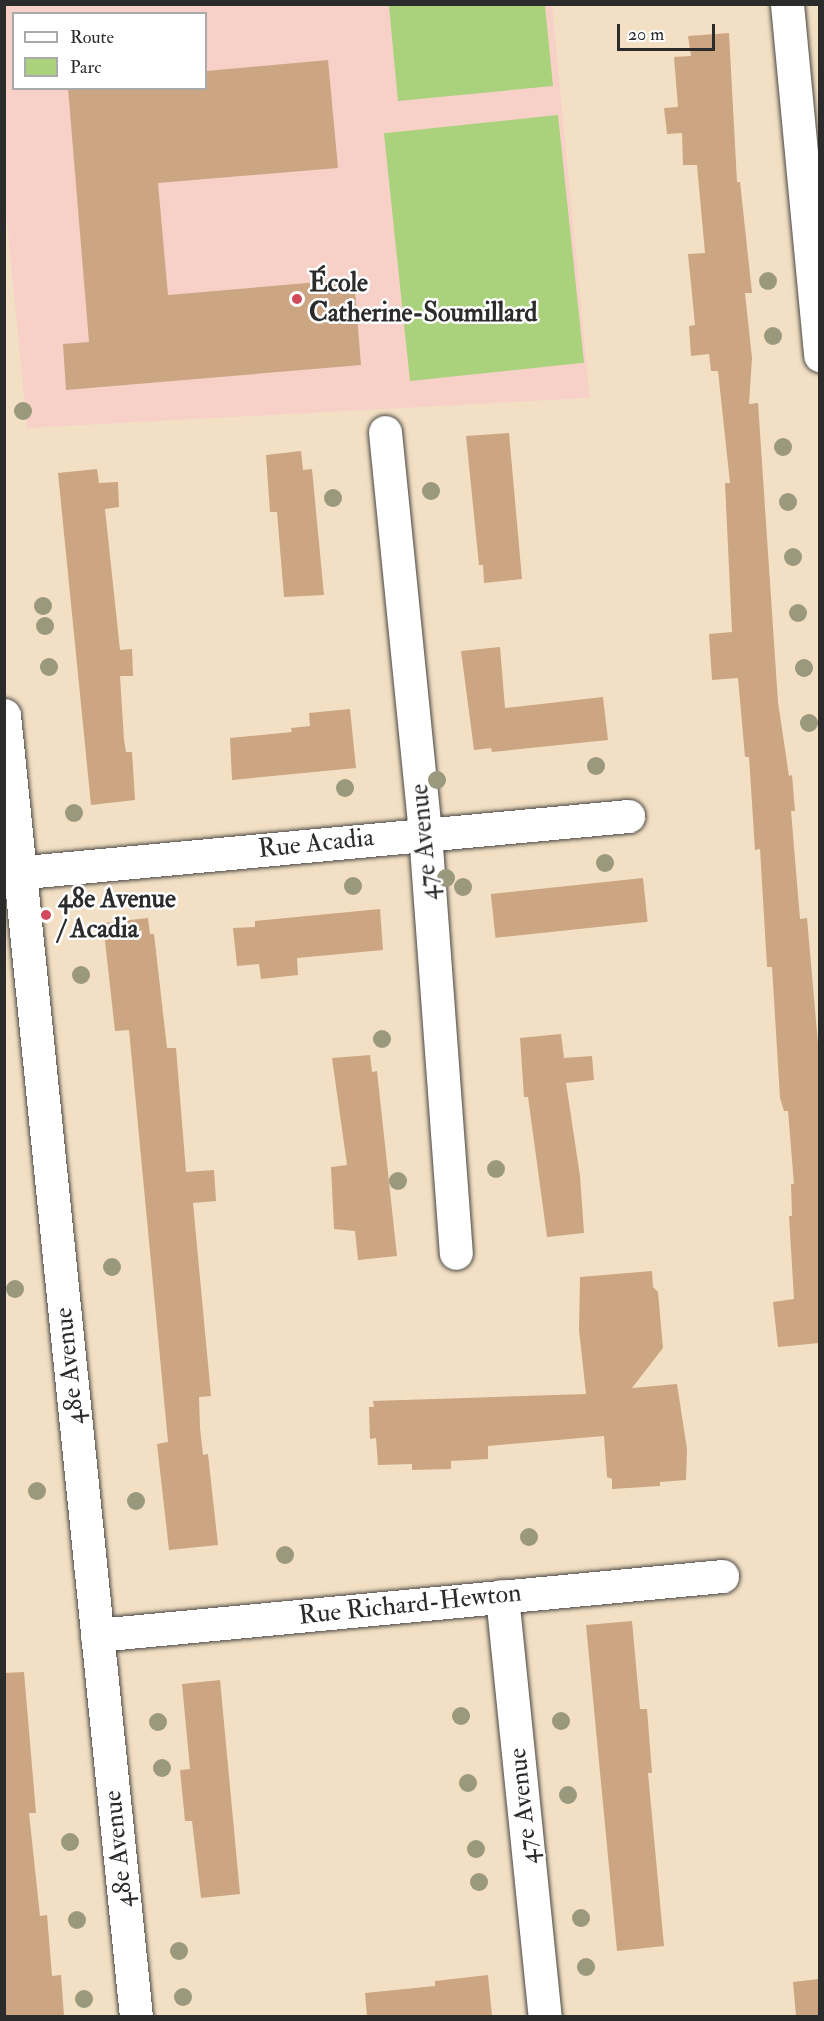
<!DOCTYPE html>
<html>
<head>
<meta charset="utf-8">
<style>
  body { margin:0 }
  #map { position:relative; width:824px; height:2021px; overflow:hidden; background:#f3e0c4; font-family:"IM FELL Double Pica",serif }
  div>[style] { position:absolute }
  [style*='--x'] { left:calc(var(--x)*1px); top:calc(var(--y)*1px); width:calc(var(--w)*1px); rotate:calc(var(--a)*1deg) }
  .built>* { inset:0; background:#f7d1c8 }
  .green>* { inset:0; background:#aad27c; transform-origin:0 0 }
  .building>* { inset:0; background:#cca582; transform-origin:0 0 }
  .roads { filter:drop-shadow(0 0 2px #494642) drop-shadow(0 0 2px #494642) }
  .minor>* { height:33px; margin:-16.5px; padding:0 16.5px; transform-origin:16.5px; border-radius:16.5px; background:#fff }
  .trees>* { width:18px; height:18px; margin:-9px; border-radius:50%; background:#9a987d }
  .dots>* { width:16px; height:16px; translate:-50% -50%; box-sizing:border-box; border:3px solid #fff; border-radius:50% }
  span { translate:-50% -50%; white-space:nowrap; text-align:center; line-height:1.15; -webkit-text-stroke:5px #fff; paint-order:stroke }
  .poi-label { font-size:26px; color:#2b2b2b; font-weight:700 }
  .left { translate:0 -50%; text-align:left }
  .street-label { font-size:26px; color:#2b2b2b }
  .frame { position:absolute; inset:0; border:6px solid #2b2b2b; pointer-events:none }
  .legend { position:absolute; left:12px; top:12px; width:195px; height:78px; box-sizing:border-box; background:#fff; border:2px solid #aaa; margin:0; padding:8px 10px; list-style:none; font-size:18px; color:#2b2b2b }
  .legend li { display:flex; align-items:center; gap:12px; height:30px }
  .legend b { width:30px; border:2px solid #aaa }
  .scale { position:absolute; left:617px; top:24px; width:98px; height:27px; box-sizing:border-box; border:3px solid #2b2b2b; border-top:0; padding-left:8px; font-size:18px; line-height:21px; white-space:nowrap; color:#2b2b2b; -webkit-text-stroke:4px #fff; paint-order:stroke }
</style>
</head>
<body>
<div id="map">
  <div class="built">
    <div style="clip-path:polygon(evenodd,4px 5px,552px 5px,590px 398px,27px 428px,5px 201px,4px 5px,14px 14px,206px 14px,206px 88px,14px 88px,14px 14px)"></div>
  </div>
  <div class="green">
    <div style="clip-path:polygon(408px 4px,545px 5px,553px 86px,398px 101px,389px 6px)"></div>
    <div style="left:558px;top:115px;width:249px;height:175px;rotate:84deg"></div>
  </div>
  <div class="building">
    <div style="clip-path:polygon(729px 33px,737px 182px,740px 182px,752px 293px,745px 293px,752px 358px,749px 404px,758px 403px,778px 702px,789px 776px,792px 775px,795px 811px,791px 811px,800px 919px,807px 918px,819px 1055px,819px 1343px,778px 1347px,773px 1302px,794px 1299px,789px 1216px,792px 1216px,791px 1184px,794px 1184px,788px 1111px,784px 1111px,780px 1098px,772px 967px,767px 967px,760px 849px,755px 850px,749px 757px,745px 757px,738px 678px,712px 680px,709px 634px,732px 632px,725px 483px,730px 483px,718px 371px,711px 371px,709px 354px,691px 356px,689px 326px,695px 325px,688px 254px,705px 253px,697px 165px,683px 165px,682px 133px,667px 134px,664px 108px,678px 107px,674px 57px,691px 56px,688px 36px)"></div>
    <div style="clip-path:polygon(328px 60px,338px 168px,158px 183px,168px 295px,354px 279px,361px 365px,66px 390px,63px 344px,89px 342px,68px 88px,206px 88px,206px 71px)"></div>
    <div style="clip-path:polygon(509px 433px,522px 579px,484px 583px,483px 565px,479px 565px,466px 436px)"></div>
    <div style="clip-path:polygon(301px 451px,303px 470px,312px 469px,324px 595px,284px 597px,277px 512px,270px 512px,266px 455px)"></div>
    <div style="clip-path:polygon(97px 469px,99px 483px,118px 482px,119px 507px,105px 509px,120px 650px,132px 649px,133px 676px,120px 676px,124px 740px,126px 752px,132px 752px,135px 800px,91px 805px,58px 473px)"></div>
    <div style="clip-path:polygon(500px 647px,505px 708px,603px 697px,608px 740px,492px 752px,491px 748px,474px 750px,461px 651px)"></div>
    <div style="clip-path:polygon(350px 709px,356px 768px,232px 780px,230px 738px,292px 732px,291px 728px,310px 726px,309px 713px)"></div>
    <div style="left:643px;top:878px;width:44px;height:153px;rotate:84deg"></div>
    <div style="clip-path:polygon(380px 909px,383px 950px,297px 958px,298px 975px,261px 979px,259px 964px,237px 966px,233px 928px,255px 927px,255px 921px)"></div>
    <div style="clip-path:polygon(148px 918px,150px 934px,154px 934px,167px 1048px,176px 1048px,186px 1172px,214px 1170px,216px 1201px,193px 1203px,211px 1396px,199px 1397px,200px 1428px,203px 1455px,208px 1454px,218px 1545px,169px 1550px,157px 1444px,168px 1442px,129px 1030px,115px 1031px,103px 923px)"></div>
    <div style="clip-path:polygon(561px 1034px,564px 1058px,592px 1056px,594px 1080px,566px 1083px,580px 1176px,584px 1233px,547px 1237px,528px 1097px,524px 1097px,520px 1038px)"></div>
    <div style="clip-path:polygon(370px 1055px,372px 1072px,377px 1071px,397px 1256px,358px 1260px,355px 1231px,334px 1229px,331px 1167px,347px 1165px,332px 1058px)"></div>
    <div style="clip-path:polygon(652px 1271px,653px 1287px,658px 1292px,663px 1348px,632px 1388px,677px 1384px,687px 1449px,686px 1480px,660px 1482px,660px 1486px,612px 1489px,612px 1479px,607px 1477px,604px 1436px,488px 1446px,488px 1459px,451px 1461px,451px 1469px,412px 1470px,412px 1464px,378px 1465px,376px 1438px,370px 1439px,369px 1407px,374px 1407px,373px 1401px,586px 1394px,579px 1330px,580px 1277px)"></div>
    <div style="clip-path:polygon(632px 1621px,640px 1709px,647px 1709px,652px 1773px,648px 1773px,664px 1946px,617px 1951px,586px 1625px)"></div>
    <div style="clip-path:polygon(24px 1672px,36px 1813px,29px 1813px,40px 1916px,47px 1915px,52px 1976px,61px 1975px,64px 2016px,4px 2016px,4px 1673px)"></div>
    <div style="clip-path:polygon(220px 1680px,240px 1894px,201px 1898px,192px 1821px,185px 1821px,180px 1770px,190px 1769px,182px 1684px)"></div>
    <div style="clip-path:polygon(488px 1975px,492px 2016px,367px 2016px,365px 1993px,435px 1986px,435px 1981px)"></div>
    <div style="clip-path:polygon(819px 1979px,819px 2016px,796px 2016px,793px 1982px)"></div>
  </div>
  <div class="roads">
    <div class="minor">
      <div style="--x:787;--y:4;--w:353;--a:84.6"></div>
      <div style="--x:385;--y:432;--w:403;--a:84.3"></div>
      <div style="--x:425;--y:833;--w:421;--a:85.8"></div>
      <div style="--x:4;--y:715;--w:1308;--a:84.21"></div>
      <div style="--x:4;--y:874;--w:627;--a:-5.31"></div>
      <div style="--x:502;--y:1596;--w:422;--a:84.2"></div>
      <div style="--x:97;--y:1635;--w:628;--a:-5.39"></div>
    </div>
  </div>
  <div class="trees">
    <div style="left:768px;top:281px"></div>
    <div style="left:773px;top:336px"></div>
    <div style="left:23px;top:411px"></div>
    <div style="left:783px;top:447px"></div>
    <div style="left:431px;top:491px"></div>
    <div style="left:333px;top:498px"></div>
    <div style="left:788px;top:502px"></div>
    <div style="left:793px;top:557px"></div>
    <div style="left:43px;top:606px"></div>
    <div style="left:798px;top:613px"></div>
    <div style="left:45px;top:626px"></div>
    <div style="left:49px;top:667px"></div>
    <div style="left:804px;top:668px"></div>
    <div style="left:809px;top:723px"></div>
    <div style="left:596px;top:766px"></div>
    <div style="left:437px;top:780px"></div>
    <div style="left:345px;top:788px"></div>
    <div style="left:74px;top:813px"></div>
    <div style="left:605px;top:863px"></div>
    <div style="left:446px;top:878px"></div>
    <div style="left:353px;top:886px"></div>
    <div style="left:463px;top:887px"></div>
    <div style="left:81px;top:975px"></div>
    <div style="left:382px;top:1039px"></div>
    <div style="left:496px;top:1169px"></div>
    <div style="left:398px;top:1181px"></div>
    <div style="left:112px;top:1267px"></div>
    <div style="left:15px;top:1289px"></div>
    <div style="left:37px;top:1491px"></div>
    <div style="left:136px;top:1501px"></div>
    <div style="left:529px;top:1537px"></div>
    <div style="left:285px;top:1555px"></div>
    <div style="left:461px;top:1716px"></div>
    <div style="left:561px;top:1721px"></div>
    <div style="left:158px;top:1722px"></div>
    <div style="left:162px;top:1768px"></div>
    <div style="left:468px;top:1783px"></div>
    <div style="left:568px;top:1795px"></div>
    <div style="left:70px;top:1842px"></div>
    <div style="left:476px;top:1849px"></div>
    <div style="left:479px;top:1882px"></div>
    <div style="left:581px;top:1918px"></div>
    <div style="left:77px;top:1920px"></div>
    <div style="left:179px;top:1951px"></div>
    <div style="left:586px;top:1967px"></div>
    <div style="left:183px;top:1997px"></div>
    <div style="left:84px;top:1999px"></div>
  </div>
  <div class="dots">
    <div style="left:297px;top:299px;background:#d1495b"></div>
    <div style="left:46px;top:915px;background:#d1495b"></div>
  </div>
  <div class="poi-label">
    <span class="left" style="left:309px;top:299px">École<br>Catherine-Soumillard</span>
    <span class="left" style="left:58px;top:915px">48e Avenue<br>/ Acadia</span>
  </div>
  <div class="street-label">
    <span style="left:425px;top:842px;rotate:-95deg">47e Avenue</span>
    <span style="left:316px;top:844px;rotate:-6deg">Rue Acadia</span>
    <span style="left:70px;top:1366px;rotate:-96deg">48e Avenue</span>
    <span style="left:410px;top:1605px;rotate:-6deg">Rue Richard-Hewton</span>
    <span style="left:524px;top:1806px;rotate:-96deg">47e Avenue</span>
    <span style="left:119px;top:1849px;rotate:-96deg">48e Avenue</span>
  </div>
  <div class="frame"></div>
  <ul class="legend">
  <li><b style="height:8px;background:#fff"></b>Route</li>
  <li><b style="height:16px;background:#aad27c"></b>Parc</li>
  </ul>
  <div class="scale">20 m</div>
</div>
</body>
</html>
